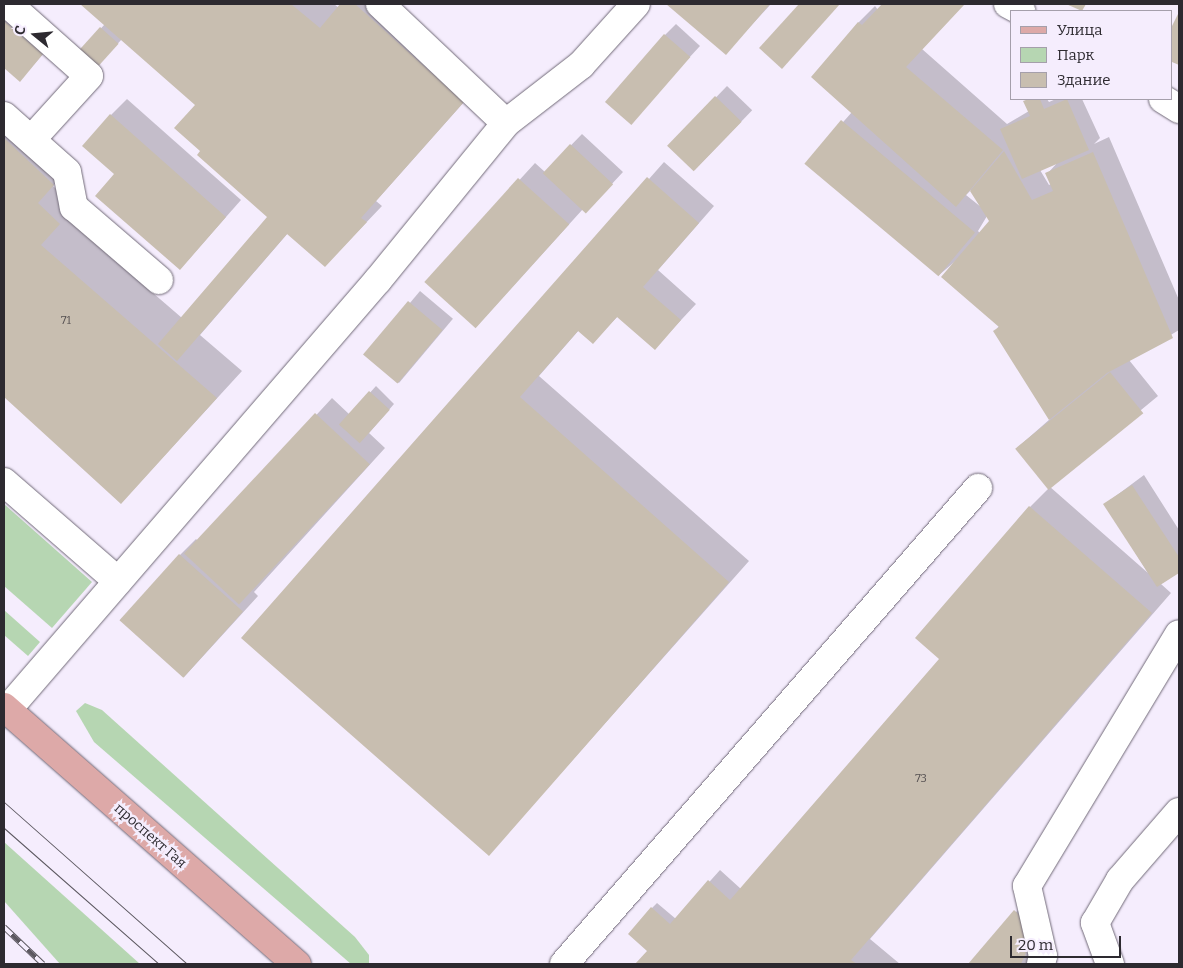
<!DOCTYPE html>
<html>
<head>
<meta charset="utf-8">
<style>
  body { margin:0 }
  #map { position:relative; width:1183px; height:968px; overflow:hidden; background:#f5edfd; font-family:Bitter,serif }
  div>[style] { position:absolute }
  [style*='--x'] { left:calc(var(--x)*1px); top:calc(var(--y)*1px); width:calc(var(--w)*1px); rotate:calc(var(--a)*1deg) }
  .green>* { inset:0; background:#b6d6b2 }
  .shadow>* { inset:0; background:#0003; transform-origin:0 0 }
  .building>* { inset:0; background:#c8beb0; transform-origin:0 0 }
  .roads { filter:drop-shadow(0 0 1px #716a78) drop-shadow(0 0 1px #716a78) }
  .minor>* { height:28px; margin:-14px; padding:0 14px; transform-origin:14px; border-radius:14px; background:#fff }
  .major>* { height:28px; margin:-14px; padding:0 14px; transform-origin:14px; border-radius:14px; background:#dda9a8 }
  .tram>* { height:1px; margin:-0.5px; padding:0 0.5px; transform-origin:0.5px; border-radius:0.5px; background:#5c5860 }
  .rail>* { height:5.5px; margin-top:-2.75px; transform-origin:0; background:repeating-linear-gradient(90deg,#f5edfd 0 11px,#5c5860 0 22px); box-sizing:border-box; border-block:1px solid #5c5860 }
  span { translate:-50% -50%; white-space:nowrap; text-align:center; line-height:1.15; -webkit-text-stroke:5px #f5edfd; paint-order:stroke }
  .number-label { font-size:11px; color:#544f50 }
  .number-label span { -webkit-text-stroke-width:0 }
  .street-label { font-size:14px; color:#2d2a30 }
  .frame { position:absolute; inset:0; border:5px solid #2d2a30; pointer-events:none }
  .legend { position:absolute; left:1010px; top:10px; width:162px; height:90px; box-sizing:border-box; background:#f5edfd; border:1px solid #a59fab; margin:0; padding:6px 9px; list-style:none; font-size:15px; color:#2d2a30 }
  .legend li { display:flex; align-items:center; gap:10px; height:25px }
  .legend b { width:25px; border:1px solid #a59fab }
  .north { position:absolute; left:10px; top:10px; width:50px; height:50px; -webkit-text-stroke:4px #f5edfd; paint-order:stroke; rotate:287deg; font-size:14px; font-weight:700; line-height:20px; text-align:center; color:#2d2a30 }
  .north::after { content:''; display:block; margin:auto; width:18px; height:22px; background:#2d2a30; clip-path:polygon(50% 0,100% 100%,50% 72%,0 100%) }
  .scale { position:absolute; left:1010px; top:936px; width:111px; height:22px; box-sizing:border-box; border:2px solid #2d2a30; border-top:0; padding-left:6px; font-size:15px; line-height:18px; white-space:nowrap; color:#2d2a30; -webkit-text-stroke:4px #f5edfd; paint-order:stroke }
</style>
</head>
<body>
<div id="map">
  <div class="green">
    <div style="clip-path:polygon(4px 504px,92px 582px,52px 628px,4px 586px)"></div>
    <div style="clip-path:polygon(4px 610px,40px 642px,28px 656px,4px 635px)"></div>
    <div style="clip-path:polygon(85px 703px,102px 710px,355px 937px,369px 955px,369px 964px,351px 964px,94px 742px,76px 711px)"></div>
    <div style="clip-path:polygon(4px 842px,140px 964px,60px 964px,4px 901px)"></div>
  </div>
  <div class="shadow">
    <div style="clip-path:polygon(4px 4px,53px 43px,20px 80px,4px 66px)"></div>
    <div style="clip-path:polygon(82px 4px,334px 4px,339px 8px,342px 4px,389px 4px,479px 85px,376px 201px,382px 206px,341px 249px,288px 233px,200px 335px,242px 371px,121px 503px,4px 395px,4px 108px,69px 168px,53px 186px,75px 207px,66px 218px,182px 318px,269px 217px,197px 104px,122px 39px,98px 65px,81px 50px,105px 24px)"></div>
    <div style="clip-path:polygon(668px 4px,771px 4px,726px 53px)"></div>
    <div style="clip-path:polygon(evenodd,884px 4px,964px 4px,922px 49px,1007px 124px,1029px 111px,1025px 101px,1028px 99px,1047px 99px,1049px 102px,1056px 99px,1082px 99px,1100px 138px,1094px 144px,1109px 137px,1179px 300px,1179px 330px,1129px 360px,1158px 396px,1049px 486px,1148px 573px,1105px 504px,1144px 475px,1179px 530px,1179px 572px,1161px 584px,1171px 593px,870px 939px,900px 964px,637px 964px,649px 951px,652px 908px,657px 903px,676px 919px,720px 870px,741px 889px,941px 659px,1030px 507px,1049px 488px,1017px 448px,1050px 419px,995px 331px,999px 326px,958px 259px,939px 275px,806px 164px,852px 112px,813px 77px,859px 22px,875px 6px,878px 10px,884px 4px,1058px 162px,1047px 174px,1051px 184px,1049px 185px,1040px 170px,1058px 162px,884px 4px,971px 190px,982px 207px,981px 207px,966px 195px,971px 190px,884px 4px,987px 216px,1029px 285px,978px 231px,987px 216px)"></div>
    <div style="clip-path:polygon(1179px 14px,1179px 64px,1172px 60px,1172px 29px)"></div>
    <div style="clip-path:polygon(676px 24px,700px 46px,640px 111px,665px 35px)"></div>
    <div style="left:727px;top:86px;width:35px;height:83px;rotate:44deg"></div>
    <div style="clip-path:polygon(127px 99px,241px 200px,180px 269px,116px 174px,111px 115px)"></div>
    <div style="clip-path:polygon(582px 134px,623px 172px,596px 201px,583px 209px,476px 327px,426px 282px,535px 163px,545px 172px)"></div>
    <div style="clip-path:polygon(664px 162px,714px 206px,658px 270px,696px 304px,655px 348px,618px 316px,593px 342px,579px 330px,539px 376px,749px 561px,489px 854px,243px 638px)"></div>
    <div style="left:420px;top:291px;width:43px;height:84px;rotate:40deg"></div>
    <div style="clip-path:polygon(376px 386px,394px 404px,369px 433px,385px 448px,254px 592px,258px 596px,184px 677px,180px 555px,196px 539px,199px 542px,332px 398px,350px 415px)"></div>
    <div style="clip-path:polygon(1035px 891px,1044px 899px,1049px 925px,1038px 964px,970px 964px)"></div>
  </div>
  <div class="building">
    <div style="clip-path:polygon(80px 4px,291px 4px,320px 28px,340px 4px,355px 4px,464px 102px,361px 218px,367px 222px,325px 267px,287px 234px,177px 361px,158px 344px,267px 217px,197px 155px,200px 151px,174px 128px,195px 105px)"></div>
    <div style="clip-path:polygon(666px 4px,770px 4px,726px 55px)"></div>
    <div style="clip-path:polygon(799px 4px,840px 4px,782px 69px,759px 48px)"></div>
    <div style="clip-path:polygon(882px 4px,964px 5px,906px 67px,1003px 150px,956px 207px,811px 77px,858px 22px,862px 25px)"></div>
    <div style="clip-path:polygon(1066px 4px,1086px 4px,1082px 11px)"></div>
    <div style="clip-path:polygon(1179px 12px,1179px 65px,1172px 62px,1172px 26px)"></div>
    <div style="clip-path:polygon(4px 21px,43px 54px,20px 82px,4px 68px)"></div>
    <div style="left:100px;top:27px;width:25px;height:31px;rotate:42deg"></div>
    <div style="left:664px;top:34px;width:35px;height:90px;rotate:41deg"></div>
    <div style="left:715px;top:96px;width:37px;height:69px;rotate:44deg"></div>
    <div style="clip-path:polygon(1029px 99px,1040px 99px,1044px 109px,1067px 99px,1089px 150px,1022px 179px,1000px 129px,1030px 116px,1023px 101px)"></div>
    <div style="clip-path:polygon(110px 114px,226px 217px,180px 270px,95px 196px,114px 174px,82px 146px)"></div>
    <div style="left:841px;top:120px;width:175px;height:57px;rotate:40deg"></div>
    <div style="clip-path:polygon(4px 138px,54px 185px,38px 203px,60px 224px,41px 245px,217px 398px,121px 504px,4px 397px)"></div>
    <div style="left:570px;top:144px;width:59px;height:40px;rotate:43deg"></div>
    <div style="clip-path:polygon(1004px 151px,1032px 200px,1053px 191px,1045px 173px,1093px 152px,1173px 338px,1107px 373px,1049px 420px,993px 331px,999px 327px,941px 277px,989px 221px,970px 191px)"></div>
    <div style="clip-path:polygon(647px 177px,699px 223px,643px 287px,681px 320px,655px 350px,617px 317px,593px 344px,578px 331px,520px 397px,729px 582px,489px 856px,241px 638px)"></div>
    <div style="left:518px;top:178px;width:69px;height:140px;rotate:42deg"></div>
    <div style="left:408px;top:301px;width:45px;height:70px;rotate:40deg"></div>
    <div style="left:1110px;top:372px;width:53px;height:122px;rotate:51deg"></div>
    <div style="left:369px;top:391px;width:28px;height:45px;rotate:42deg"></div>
    <div style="left:315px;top:413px;width:75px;height:192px;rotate:43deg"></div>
    <div style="clip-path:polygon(1132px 485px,1179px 557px,1179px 573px,1157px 587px,1103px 504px)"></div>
    <div style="clip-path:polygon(1029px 506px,1152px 613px,851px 960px,857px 964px,635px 964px,647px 951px,628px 934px,651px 907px,670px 924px,708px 880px,730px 900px,939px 659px,915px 638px)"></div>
    <div style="left:179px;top:554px;width:86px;height:89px;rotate:42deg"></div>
    <div style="clip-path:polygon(1014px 910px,1024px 919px,1029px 946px,1021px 964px,968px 964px)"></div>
  </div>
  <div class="roads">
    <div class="minor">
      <div style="--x:8;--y:4;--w:108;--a:41.6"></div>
      <div style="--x:89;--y:76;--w:86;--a:132.2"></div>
      <div style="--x:380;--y:4;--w:173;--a:43.4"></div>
      <div style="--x:1008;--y:4;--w:15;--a:28"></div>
      <div style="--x:1163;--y:99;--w:19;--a:32"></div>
      <div style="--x:4;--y:116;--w:84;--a:41.6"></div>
      <div style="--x:67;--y:172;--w:36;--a:79"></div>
      <div style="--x:74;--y:207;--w:112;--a:40.7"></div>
      <div style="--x:4;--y:482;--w:151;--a:41"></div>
      <div style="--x:7;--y:710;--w:568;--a:-49.21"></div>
      <div style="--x:378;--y:280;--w:203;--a:-50.8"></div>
      <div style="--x:506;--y:123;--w:95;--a:-37.7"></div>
      <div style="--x:581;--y:65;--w:82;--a:-48"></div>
      <div style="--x:564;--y:964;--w:631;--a:-48.98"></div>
      <div style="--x:1041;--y:964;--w:8;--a:-76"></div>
      <div style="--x:1043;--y:956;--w:72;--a:-102.9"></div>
      <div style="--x:1027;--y:886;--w:294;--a:-58.9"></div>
      <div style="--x:1110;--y:964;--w:44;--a:-110.1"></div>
      <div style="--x:1095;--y:923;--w:50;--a:-59.8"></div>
      <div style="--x:1120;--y:880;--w:90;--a:-49.1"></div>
    </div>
    <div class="major">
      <div style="--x:4;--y:707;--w:390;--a:41.3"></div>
    </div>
  </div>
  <div class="tram">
    <div style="--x:4;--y:802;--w:244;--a:41.5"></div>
    <div style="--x:4;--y:828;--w:206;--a:41.3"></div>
  </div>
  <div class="rail">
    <div style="--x:4;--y:927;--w:54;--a:43.5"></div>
  </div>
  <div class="number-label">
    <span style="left:66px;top:321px">71</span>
    <span style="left:921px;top:779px">73</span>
  </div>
  <div class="street-label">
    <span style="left:150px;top:836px;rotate:41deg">проспект Гая</span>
  </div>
  <div class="frame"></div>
  <ul class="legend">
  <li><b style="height:6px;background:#dda9a8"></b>Улица</li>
  <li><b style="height:14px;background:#b6d6b2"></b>Парк</li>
  <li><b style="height:14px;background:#c8beb0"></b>Здание</li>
  </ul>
  <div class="north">С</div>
  <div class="scale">20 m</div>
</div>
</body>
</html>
